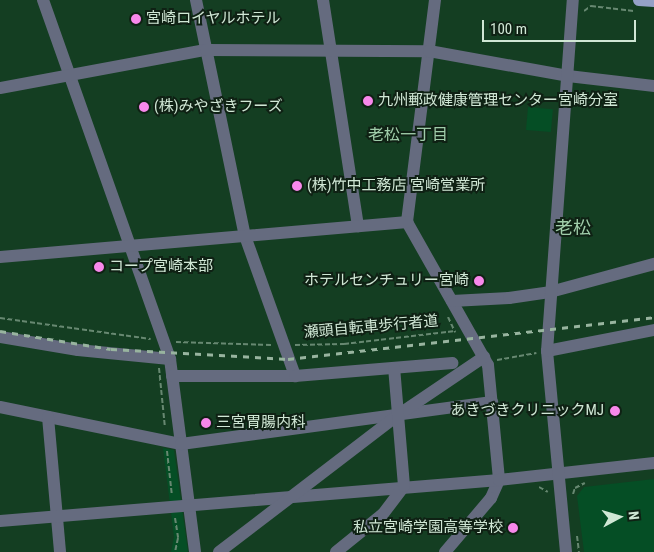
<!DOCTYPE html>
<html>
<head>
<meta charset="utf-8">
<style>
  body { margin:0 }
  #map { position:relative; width:654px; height:552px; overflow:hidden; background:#143e22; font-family:"Roboto Condensed","Noto Sans JP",sans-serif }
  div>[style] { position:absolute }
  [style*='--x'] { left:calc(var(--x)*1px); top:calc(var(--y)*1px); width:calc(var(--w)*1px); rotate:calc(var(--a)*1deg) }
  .green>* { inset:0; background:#054e25; transform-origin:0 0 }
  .path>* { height:2px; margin-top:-1px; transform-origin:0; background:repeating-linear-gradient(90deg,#678871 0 5px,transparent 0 7.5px) }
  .minor>* { height:12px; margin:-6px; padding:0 6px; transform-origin:6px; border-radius:6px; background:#656b7f }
  .major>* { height:12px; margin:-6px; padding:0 6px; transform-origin:6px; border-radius:6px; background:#95a1c7 }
  .rail>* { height:3px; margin-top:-1.5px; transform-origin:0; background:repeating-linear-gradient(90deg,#98b49f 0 6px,transparent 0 12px) }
  .dots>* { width:14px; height:14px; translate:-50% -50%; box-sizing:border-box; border:2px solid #0f2114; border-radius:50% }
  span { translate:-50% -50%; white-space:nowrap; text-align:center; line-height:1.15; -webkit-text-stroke:4px #0f2114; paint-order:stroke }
  .poi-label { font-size:15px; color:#d0e7d5 }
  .left { translate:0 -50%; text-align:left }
  .right { translate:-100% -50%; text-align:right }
  .street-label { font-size:15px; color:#d0e7d5 }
  .neighbourhood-label { font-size:16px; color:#a0cdaa }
  .quarter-label { font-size:18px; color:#a0cdaa }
  .north { position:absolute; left:594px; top:492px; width:50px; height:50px; -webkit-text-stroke:4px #0f2114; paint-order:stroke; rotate:84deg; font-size:14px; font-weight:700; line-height:20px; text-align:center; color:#d0e7d5 }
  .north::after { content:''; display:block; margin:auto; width:18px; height:22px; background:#d0e7d5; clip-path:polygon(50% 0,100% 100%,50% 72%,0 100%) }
  .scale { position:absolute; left:482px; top:20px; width:154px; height:22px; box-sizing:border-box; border:2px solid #d0e7d5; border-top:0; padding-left:6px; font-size:15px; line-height:18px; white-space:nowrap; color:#d0e7d5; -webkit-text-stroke:4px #0f2114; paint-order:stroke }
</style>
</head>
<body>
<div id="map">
  <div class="green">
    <div style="left:528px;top:107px;width:25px;height:23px;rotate:5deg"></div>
    <div style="clip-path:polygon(163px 448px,174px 450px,188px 552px,171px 552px,174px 537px)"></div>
    <div style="clip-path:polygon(654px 479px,654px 552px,584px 552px,577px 496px,584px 487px)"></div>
  </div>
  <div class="path">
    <div style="--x:584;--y:11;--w:9;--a:-36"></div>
    <div style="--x:591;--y:6;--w:43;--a:6.6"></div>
    <div style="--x:448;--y:317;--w:17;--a:65"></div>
    <div style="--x:0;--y:318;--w:152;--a:7.9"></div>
    <div style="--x:176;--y:342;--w:95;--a:1.8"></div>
    <div style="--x:295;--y:345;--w:49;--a:-1.2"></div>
    <div style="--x:344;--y:344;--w:112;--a:-6.7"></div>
    <div style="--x:497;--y:360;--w:40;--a:-10"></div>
    <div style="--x:159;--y:368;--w:60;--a:84.3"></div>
    <div style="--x:167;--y:451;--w:45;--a:83.7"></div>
    <div style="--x:539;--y:487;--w:10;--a:29"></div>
    <div style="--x:573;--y:494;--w:6;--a:-72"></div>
    <div style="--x:575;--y:488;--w:11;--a:-27"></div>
    <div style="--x:175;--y:518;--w:20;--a:81"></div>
    <div style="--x:178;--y:538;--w:14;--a:102"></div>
    <div style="--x:577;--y:536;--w:16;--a:83"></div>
  </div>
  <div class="minor">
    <div style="--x:43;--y:0;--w:381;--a:70.5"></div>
    <div style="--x:170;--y:359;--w:195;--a:82.6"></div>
    <div style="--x:196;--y:0;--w:241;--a:78.3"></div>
    <div style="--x:245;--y:236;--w:149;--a:70.3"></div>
    <div style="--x:323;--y:0;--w:229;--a:81.2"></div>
    <div style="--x:435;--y:0;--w:224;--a:97.2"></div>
    <div style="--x:407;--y:222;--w:164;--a:60.5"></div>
    <div style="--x:488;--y:365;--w:116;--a:84.5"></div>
    <div style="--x:499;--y:480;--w:20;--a:114"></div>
    <div style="--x:491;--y:498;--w:71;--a:130.4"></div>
    <div style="--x:0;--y:88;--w:209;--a:-10.5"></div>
    <div style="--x:206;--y:50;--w:223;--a:0.3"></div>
    <div style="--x:429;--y:51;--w:141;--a:10.2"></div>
    <div style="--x:568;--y:76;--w:87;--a:6.6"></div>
    <div style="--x:0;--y:257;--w:409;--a:-4.9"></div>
    <div style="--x:452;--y:301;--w:57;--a:-3"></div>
    <div style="--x:509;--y:298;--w:41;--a:-8.3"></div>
    <div style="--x:550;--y:292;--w:108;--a:-15.1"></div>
    <div style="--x:0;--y:337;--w:79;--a:9.5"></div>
    <div style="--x:78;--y:350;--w:92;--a:5.6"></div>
    <div style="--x:547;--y:351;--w:109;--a:-11.1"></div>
    <div style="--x:172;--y:376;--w:123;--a:0"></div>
    <div style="--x:295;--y:376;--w:158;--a:-4.7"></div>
    <div style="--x:0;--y:407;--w:185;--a:11.6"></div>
    <div style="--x:181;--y:444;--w:314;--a:-7.7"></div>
    <div style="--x:48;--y:417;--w:136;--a:84.9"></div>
    <div style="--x:0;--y:521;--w:501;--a:-4.7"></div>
    <div style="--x:499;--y:480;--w:156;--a:-6.3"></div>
    <div style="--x:219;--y:552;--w:225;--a:-37.4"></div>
    <div style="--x:398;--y:415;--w:104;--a:-34"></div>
    <div style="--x:336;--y:552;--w:60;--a:-39"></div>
    <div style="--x:383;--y:514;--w:35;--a:-53"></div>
    <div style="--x:404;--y:486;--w:118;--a:-94.8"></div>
    <div style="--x:566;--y:552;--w:202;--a:-95.4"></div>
    <div style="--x:547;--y:351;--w:352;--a:-85.8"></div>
  </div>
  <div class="major">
    <div style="--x:639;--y:0;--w:15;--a:4"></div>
  </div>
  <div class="rail">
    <div style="--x:0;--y:331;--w:112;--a:9.2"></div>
    <div style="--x:111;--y:349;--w:177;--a:3.2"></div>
    <div style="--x:288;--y:359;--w:368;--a:-6.5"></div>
  </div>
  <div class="dots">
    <div style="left:136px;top:19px;background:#f888eb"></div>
    <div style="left:368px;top:101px;background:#f888eb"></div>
    <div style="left:144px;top:107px;background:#f888eb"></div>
    <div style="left:297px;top:186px;background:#f888eb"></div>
    <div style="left:99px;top:267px;background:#f888eb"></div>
    <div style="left:479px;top:281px;background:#f888eb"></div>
    <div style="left:615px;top:411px;background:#f888eb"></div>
    <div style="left:206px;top:423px;background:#f888eb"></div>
    <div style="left:513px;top:528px;background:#f888eb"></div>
  </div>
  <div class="poi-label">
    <span class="left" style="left:146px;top:19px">宮崎ロイヤルホテル</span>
    <span class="left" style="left:378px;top:101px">九州郵政健康管理センター宮崎分室</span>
    <span class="left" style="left:154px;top:107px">(株)みやざきフーズ</span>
    <span class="left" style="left:307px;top:186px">(株)竹中工務店 宮崎営業所</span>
    <span class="left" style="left:109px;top:267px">コープ宮崎本部</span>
    <span class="right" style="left:469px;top:281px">ホテルセンチュリー宮崎</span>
    <span class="right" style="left:604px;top:411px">あきづきクリニックMJ</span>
    <span class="left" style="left:216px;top:423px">三宮胃腸内科</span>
    <span class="right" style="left:503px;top:528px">私立宮崎学園高等学校</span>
  </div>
  <div class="street-label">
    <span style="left:371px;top:327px;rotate:-5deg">瀬頭自転車歩行者道</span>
  </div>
  <div class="neighbourhood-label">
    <span style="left:408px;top:135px">老松一丁目</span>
  </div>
  <div class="quarter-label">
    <span style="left:573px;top:228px">老松</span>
  </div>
  <div class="north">N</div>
  <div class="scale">100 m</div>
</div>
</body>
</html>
